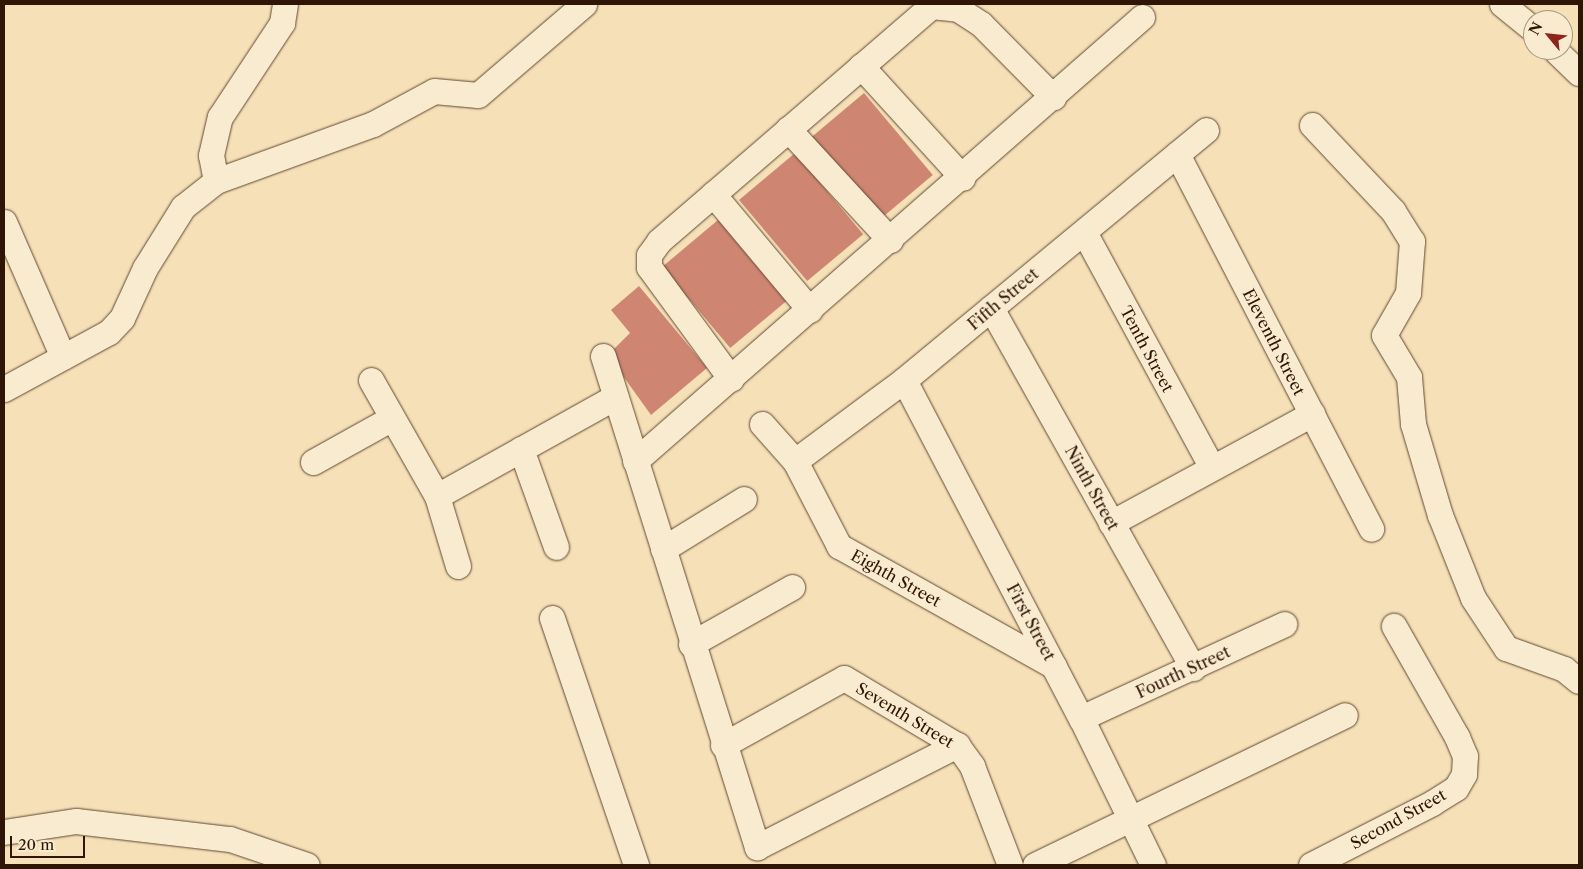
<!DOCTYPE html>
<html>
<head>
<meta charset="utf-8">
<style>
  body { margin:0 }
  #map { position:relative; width:1583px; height:869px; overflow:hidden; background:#f6e0b7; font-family:"Libre Caslon Text",serif }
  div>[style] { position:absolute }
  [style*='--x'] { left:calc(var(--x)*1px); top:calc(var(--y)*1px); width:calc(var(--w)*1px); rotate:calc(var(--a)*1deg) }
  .building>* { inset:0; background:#ce8571; transform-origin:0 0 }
  .roads { filter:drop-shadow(0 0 1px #604832) drop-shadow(0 0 1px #604832) }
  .minor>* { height:25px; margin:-12.5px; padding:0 12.5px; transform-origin:12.5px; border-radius:12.5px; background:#f9ebd0 }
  span { translate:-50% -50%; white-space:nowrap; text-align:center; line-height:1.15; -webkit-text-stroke:4.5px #f9ebd0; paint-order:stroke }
  .street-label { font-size:16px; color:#2e1506 }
  .frame { position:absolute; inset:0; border:5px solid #2e1506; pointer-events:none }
  .north { position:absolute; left:1523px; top:10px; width:50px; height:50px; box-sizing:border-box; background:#f9ebd0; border:1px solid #a8957f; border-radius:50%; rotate:298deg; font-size:14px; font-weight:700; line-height:20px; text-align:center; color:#2e1506 }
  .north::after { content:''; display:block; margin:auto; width:18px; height:22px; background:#8f2418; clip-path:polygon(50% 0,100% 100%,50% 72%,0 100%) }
  .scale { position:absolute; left:10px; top:836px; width:75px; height:22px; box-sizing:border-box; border:2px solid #2e1506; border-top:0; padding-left:6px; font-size:15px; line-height:18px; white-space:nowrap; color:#2e1506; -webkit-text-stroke:4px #f9ebd0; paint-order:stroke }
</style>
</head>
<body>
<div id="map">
  <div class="building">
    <div style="left:864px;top:93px;width:107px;height:73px;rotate:50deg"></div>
    <div style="left:795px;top:153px;width:106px;height:73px;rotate:50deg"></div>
    <div style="left:718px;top:220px;width:106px;height:73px;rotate:50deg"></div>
    <div style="clip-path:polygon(639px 286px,707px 368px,651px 415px,608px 355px,630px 333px,611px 310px)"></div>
  </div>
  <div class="roads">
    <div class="minor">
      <div style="--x:1502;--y:4;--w:40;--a:39"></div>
      <div style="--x:1555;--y:50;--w:33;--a:44"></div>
      <div style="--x:861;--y:66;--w:151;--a:47.7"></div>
      <div style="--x:1312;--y:125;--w:118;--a:46.7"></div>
      <div style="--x:1393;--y:211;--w:36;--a:58"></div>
      <div style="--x:1412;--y:241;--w:52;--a:94.4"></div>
      <div style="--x:1408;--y:293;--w:48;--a:119.7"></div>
      <div style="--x:1384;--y:335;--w:49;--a:59.2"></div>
      <div style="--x:1409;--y:377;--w:47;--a:85.1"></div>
      <div style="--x:1413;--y:424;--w:95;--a:73.5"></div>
      <div style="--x:1440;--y:515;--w:89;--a:68.3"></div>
      <div style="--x:1473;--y:598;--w:60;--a:56.6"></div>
      <div style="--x:1506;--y:648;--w:62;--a:19.9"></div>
      <div style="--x:1564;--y:669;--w:19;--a:39"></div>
      <div style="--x:788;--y:129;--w:151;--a:47.4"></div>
      <div style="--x:1177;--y:154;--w:422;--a:62.6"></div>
      <div style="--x:216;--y:181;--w:26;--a:-101"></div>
      <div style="--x:211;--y:155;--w:39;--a:-77"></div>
      <div style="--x:220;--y:117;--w:113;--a:-56.6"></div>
      <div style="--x:282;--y:23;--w:19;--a:-81"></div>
      <div style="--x:713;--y:194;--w:151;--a:50.1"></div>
      <div style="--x:4;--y:222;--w:147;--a:66.4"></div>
      <div style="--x:1084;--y:232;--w:266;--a:61.5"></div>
      <div style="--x:991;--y:308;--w:413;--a:60.7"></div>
      <div style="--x:603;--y:356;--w:515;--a:72.59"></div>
      <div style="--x:757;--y:847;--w:225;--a:-27"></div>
      <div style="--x:731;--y:379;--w:139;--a:-126.2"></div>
      <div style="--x:649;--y:267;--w:12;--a:-90"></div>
      <div style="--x:649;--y:255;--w:17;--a:-54"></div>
      <div style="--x:659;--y:241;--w:359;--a:-40.8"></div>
      <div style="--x:931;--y:6;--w:27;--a:6"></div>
      <div style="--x:958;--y:9;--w:27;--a:33"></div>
      <div style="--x:981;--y:24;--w:103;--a:45.4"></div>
      <div style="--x:371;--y:380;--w:133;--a:60.4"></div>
      <div style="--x:437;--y:496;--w:73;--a:73.3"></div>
      <div style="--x:904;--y:380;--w:382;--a:62.4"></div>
      <div style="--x:1081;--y:718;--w:164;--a:63.9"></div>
      <div style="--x:4;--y:389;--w:119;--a:-28.5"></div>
      <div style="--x:109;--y:332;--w:19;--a:-47"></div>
      <div style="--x:122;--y:318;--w:55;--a:-65.3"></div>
      <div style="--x:145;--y:268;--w:72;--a:-58.1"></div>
      <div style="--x:183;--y:207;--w:42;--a:-38.2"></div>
      <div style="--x:216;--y:181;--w:167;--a:-20"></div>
      <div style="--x:373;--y:124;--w:69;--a:-28.4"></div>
      <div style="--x:434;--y:91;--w:44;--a:5.2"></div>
      <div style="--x:478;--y:95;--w:140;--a:-40.6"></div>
      <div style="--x:762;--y:424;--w:50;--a:48.3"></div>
      <div style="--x:795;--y:461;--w:96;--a:62.6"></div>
      <div style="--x:839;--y:546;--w:246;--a:29.2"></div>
      <div style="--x:521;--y:449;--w:104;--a:70.3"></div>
      <div style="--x:635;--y:461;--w:674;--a:-41.21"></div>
      <div style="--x:795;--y:461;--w:136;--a:-36.6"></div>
      <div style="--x:904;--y:380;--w:392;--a:-39.6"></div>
      <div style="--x:313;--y:462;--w:90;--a:-29.1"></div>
      <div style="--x:437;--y:496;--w:204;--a:-29.1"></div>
      <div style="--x:1111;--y:523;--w:229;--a:-28.5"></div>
      <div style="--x:663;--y:549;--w:95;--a:-31.7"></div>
      <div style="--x:552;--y:618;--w:261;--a:71.2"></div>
      <div style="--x:691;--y:644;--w:116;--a:-29.4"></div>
      <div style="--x:1081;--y:718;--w:224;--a:-24.8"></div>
      <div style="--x:723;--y:745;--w:138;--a:-29"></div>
      <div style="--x:844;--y:678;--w:131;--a:30.7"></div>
      <div style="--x:957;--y:745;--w:26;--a:54"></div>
      <div style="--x:972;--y:766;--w:106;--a:69"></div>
      <div style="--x:4;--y:832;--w:73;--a:-8.7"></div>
      <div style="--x:76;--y:821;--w:155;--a:6.7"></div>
      <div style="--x:230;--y:839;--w:81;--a:18.7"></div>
      <div style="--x:1035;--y:865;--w:344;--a:-25.8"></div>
      <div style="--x:1311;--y:865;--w:136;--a:-27.1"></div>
      <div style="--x:1432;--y:803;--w:28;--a:-32"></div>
      <div style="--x:1456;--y:788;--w:16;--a:-60"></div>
      <div style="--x:1464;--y:774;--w:18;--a:-87"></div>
      <div style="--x:1465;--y:756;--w:21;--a:-113"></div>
      <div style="--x:1457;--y:737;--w:128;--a:-119.6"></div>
    </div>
  </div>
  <div class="street-label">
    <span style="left:1003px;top:299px;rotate:-40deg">Fifth Street</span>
    <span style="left:1274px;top:342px;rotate:63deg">Eleventh Street</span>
    <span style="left:1147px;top:349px;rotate:62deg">Tenth Street</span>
    <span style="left:1092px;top:488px;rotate:61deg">Ninth Street</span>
    <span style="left:896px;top:578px;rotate:29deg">Eighth Street</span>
    <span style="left:1031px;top:622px;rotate:62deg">First Street</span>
    <span style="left:1183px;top:672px;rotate:-25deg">Fourth Street</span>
    <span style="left:905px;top:715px;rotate:31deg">Seventh Street</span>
    <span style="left:1398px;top:819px;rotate:-29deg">Second Street</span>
  </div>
  <div class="frame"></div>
  <div class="north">N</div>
  <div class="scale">20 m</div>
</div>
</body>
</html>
